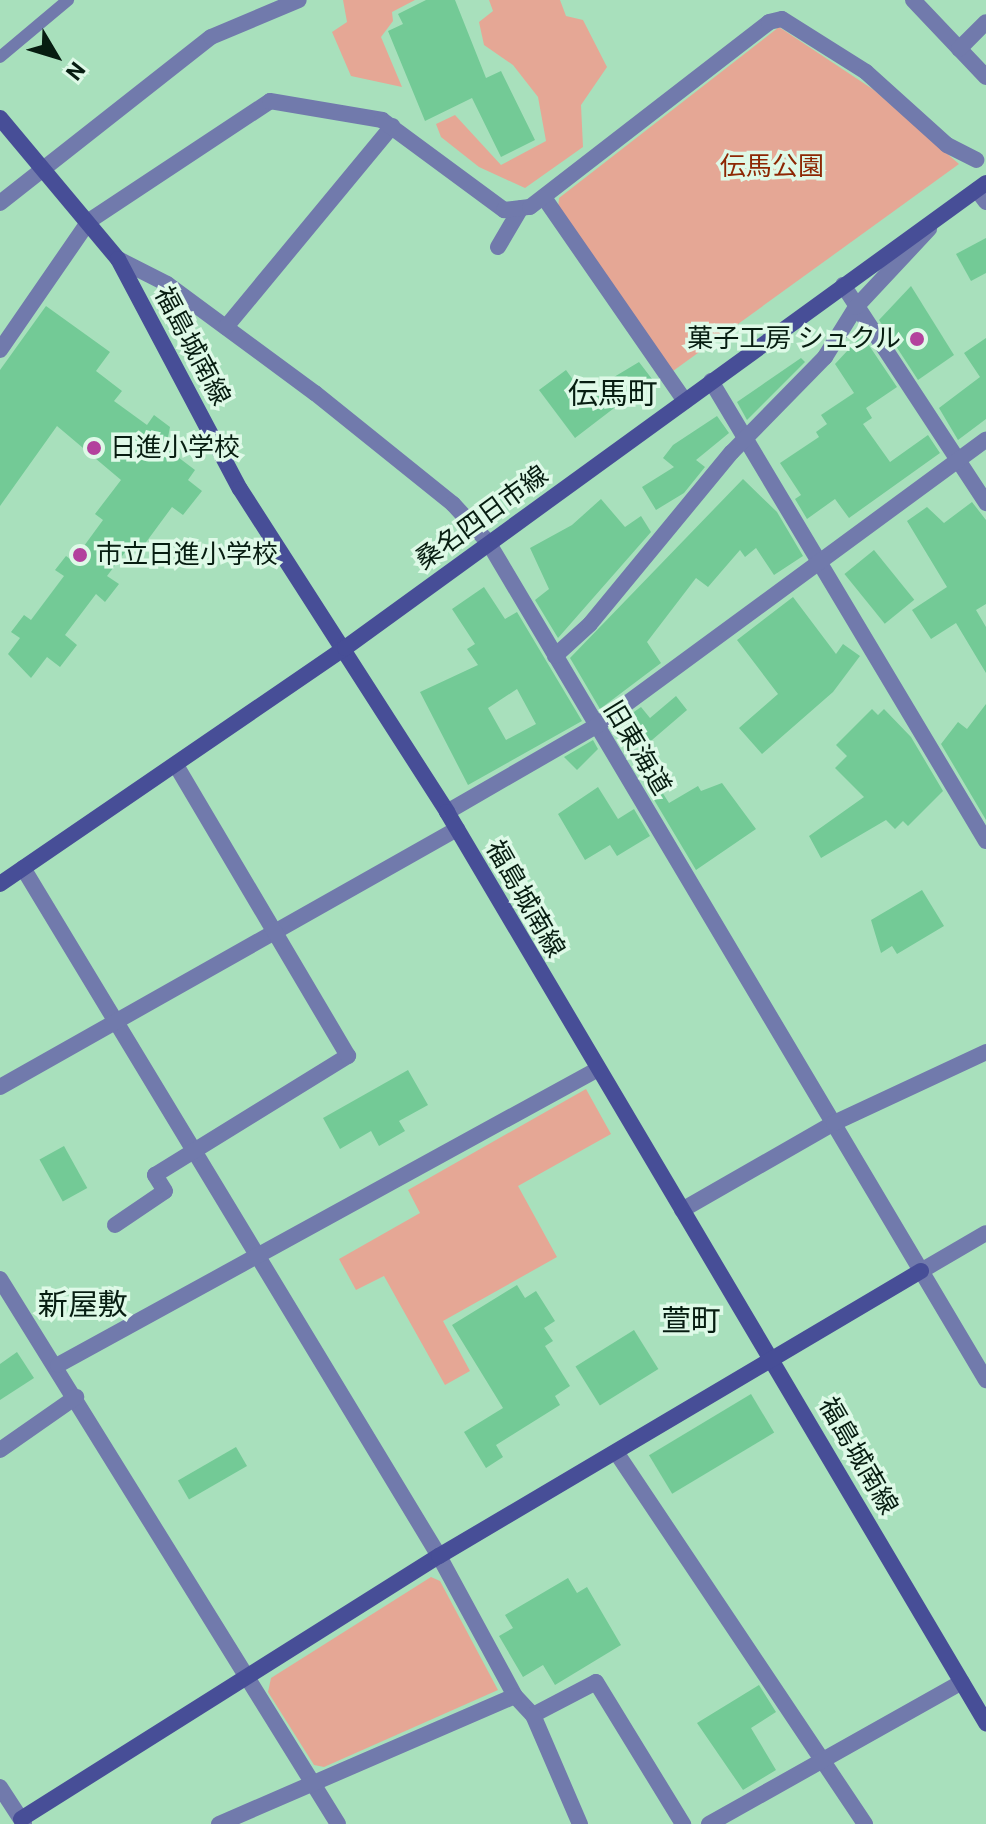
<!DOCTYPE html>
<html>
<head>
<meta charset="utf-8">
<style>
  body { margin:0 }
  #map { position:relative; width:986px; height:1824px; overflow:hidden; background:#a8e0bc; font-family:Roboto,"Noto Sans JP",sans-serif }
  div>[style] { position:absolute }
  [style*='--x'] { left:calc(var(--x)*1px); top:calc(var(--y)*1px); width:calc(var(--w)*1px); rotate:calc(var(--a)*1deg) }
  .green>* { inset:0; background:#e5a795 }
  .building>* { inset:0; background:#73ca96; transform-origin:0 0 }
  .lane>* { height:12px; margin:-6px; padding:0 6px; transform-origin:6px; border-radius:6px; background:#717aac }
  .street>* { height:16px; margin:-8px; padding:0 8px; transform-origin:8px; border-radius:8px; background:#717aac }
  .secondary>* { height:16px; margin:-8px; padding:0 8px; transform-origin:8px; border-radius:8px; background:#474e97 }
  .dots>* { width:22px; height:22px; translate:-50% -50%; box-sizing:border-box; border:4px solid #def9e7; border-radius:50% }
  span { translate:-50% -50%; white-space:nowrap; text-align:center; line-height:1.15; -webkit-text-stroke:7px #def9e7; paint-order:stroke }
  .park-label { font-size:26px; color:#8d2704 }
  .poi-label { font-size:26px; color:#071d11 }
  .right { translate:-100% -50%; text-align:right }
  .left { translate:0 -50%; text-align:left }
  .street-label { font-size:26px; color:#071d11 }
  .quarter-label { font-size:30px; color:#071d11 }
  .north { position:absolute; left:16px; top:16px; width:80px; height:80px; -webkit-text-stroke:6px #def9e7; paint-order:stroke; rotate:128deg; font-size:22px; font-weight:700; line-height:32px; text-align:center; color:#071d11 }
  .north::after { content:''; display:block; margin:auto; width:28px; height:36px; background:#071d11; clip-path:polygon(50% 0,100% 100%,50% 72%,0 100%) }
</style>
</head>
<body>
<div id="map">
  <div class="green">
    <div style="clip-path:polygon(343px 0,415px 0,392px 12px,393px 21px,381px 37px,402px 87px,351px 76px,332px 32px,347px 22px)"></div>
    <div style="clip-path:polygon(489px 0,560px 0,566px 16px,583px 20px,607px 67px,581px 105px,583px 147px,525px 188px,479px 167px,441px 137px,436px 124px,455px 115px,501px 165px,546px 141px,538px 97px,513px 65px,484px 45px,479px 22px,493px 11px)"></div>
    <div style="clip-path:polygon(779px 27px,874px 90px,959px 164px,673px 371px,558px 209px,559px 198px)"></div>
    <div style="clip-path:polygon(586px 1089px,611px 1134px,518px 1186px,557px 1257px,443px 1321px,470px 1371px,445px 1385px,384px 1276px,356px 1290px,339px 1259px,420px 1213px,408px 1190px)"></div>
    <div style="clip-path:polygon(431px 1577px,440px 1581px,498px 1690px,324px 1767px,314px 1765px,268px 1692px,271px 1678px)"></div>
  </div>
  <div class="building">
    <div style="clip-path:polygon(426px 0,455px 0,486px 78px,501px 71px,535px 140px,501px 157px,472px 98px,425px 121px,388px 31px,403px 24px,398px 14px)"></div>
    <div style="clip-path:polygon(986px 238px,986px 273px,971px 281px,956px 254px)"></div>
    <div style="clip-path:polygon(911px 286px,954px 355px,918px 380px,879px 320px)"></div>
    <div style="clip-path:polygon(46px 306px,110px 352px,96px 371px,122px 391px,114px 401px,147px 425px,154px 415px,170px 427px,166px 448px,195px 470px,188px 480px,202px 491px,183px 515px,172px 507px,144px 545px,135px 539px,107px 576px,119px 584px,105px 602px,96px 594px,65px 635px,77px 645px,60px 667px,47px 657px,31px 678px,8px 654px,20px 638px,11px 632px,24px 615px,31px 620px,64px 576px,55px 570px,66px 556px,73px 561px,103px 520px,95px 514px,121px 480px,57px 426px,0 506px,0 370px)"></div>
    <div style="clip-path:polygon(862px 335px,897px 387px,866px 408px,872px 418px,863px 424px,890px 462px,928px 435px,940px 453px,849px 518px,835px 499px,807px 519px,795px 499px,801px 495px,780px 463px,819px 437px,816px 432px,827px 424px,821px 415px,854px 393px,835px 364px)"></div>
    <div style="clip-path:polygon(986px 338px,986px 419px,958px 440px,939px 408px,980px 377px,964px 353px)"></div>
    <div style="clip-path:polygon(801px 358px,805px 362px,747px 420px,737px 402px)"></div>
    <div style="clip-path:polygon(639px 362px,652px 379px,575px 438px,539px 390px,566px 370px,584px 395px)"></div>
    <div style="clip-path:polygon(717px 416px,729px 433px,696px 460px,705px 467px,684px 493px,656px 510px,642px 487px,674px 467px,663px 458px,673px 445px)"></div>
    <div style="clip-path:polygon(743px 479px,777px 512px,803px 556px,774px 575px,756px 548px,745px 557px,740px 550px,708px 587px,696px 578px,647px 642px,661px 663px,600px 709px,570px 658px)"></div>
    <div style="clip-path:polygon(601px 499px,625px 527px,641px 516px,651px 532px,558px 638px,535px 600px,549px 589px,530px 548px,572px 525px)"></div>
    <div style="clip-path:polygon(972px 502px,986px 520px,986px 604px,976px 610px,986px 627px,986px 673px,956px 623px,931px 639px,912px 610px,947px 587px,907px 521px,927px 507px,944px 523px)"></div>
    <div style="left:874px;top:550px;width:64px;height:38px;rotate:51deg"></div>
    <div style="clip-path:polygon(evenodd,484px 587px,505px 619px,517px 612px,582px 721px,468px 785px,420px 692px,478px 665px,467px 649px,475px 644px,452px 609px,484px 587px,517px 689px,536px 724px,506px 740px,488px 708px,517px 689px)"></div>
    <div style="clip-path:polygon(793px 597px,836px 654px,843px 644px,860px 656px,833px 692px,762px 754px,739px 728px,778px 694px,737px 640px)"></div>
    <div style="clip-path:polygon(676px 696px,687px 710px,645px 746px,625px 728px,614px 733px,611px 728px,641px 707px,650px 718px)"></div>
    <div style="clip-path:polygon(986px 704px,986px 820px,941px 744px,958px 722px,967px 729px)"></div>
    <div style="clip-path:polygon(872px 709px,878px 715px,884px 709px,911px 737px,943px 791px,908px 826px,903px 821px,895px 829px,886px 820px,821px 858px,809px 836px,864px 797px,835px 768px,847px 756px,836px 745px)"></div>
    <div style="clip-path:polygon(593px 740px,598px 749px,577px 770px,564px 757px)"></div>
    <div style="clip-path:polygon(722px 783px,756px 829px,696px 870px,653px 798px,662px 792px,669px 803px,698px 786px,701px 791px)"></div>
    <div style="clip-path:polygon(598px 787px,618px 819px,634px 809px,650px 836px,617px 856px,610px 845px,585px 860px,558px 814px)"></div>
    <div style="clip-path:polygon(922px 890px,944px 926px,897px 954px,892px 946px,881px 953px,871px 920px)"></div>
    <div style="clip-path:polygon(408px 1070px,428px 1105px,399px 1121px,405px 1131px,379px 1146px,371px 1131px,340px 1149px,323px 1118px)"></div>
    <div style="left:64px;top:1146px;width:48px;height:28px;rotate:61deg"></div>
    <div style="clip-path:polygon(517px 1285px,525px 1298px,536px 1291px,555px 1321px,544px 1328px,553px 1341px,545px 1346px,570px 1386px,555px 1396px,560px 1405px,496px 1445px,503px 1457px,486px 1468px,464px 1432px,503px 1408px,452px 1325px)"></div>
    <div style="left:634px;top:1330px;width:46px;height:69px;rotate:58deg"></div>
    <div style="clip-path:polygon(17px 1352px,34px 1378px,0 1400px,0 1364px)"></div>
    <div style="left:751px;top:1394px;width:45px;height:119px;rotate:59deg"></div>
    <div style="left:236px;top:1447px;width:22px;height:67px;rotate:60deg"></div>
    <div style="clip-path:polygon(568px 1578px,577px 1593px,587px 1587px,621px 1645px,555px 1685px,543px 1665px,523px 1677px,499px 1636px,513px 1628px,505px 1615px)"></div>
    <div style="clip-path:polygon(759px 1685px,776px 1712px,751px 1728px,776px 1770px,743px 1790px,697px 1723px)"></div>
  </div>
  <div class="lane">
    <div style="--x:0;--y:57;--w:89;--a:-40"></div>
  </div>
  <div class="street">
    <div style="--x:913;--y:0;--w:106;--a:46.5"></div>
    <div style="--x:959;--y:49;--w:38;--a:-45"></div>
    <div style="--x:977;--y:190;--w:15;--a:53"></div>
    <div style="--x:545;--y:199;--w:246;--a:55.3"></div>
    <div style="--x:0;--y:203;--w:268;--a:-38.2"></div>
    <div style="--x:211;--y:37;--w:95;--a:-22.8"></div>
    <div style="--x:498;--y:247;--w:45;--a:-59.5"></div>
    <div style="--x:118;--y:259;--w:55;--a:27"></div>
    <div style="--x:167;--y:284;--w:184;--a:36.4"></div>
    <div style="--x:315;--y:393;--w:177;--a:38.8"></div>
    <div style="--x:453;--y:504;--w:52;--a:47.4"></div>
    <div style="--x:488;--y:542;--w:975;--a:59.28"></div>
    <div style="--x:843;--y:285;--w:261;--a:56.7"></div>
    <div style="--x:226;--y:327;--w:261;--a:-50.4"></div>
    <div style="--x:0;--y:350;--w:157;--a:-55.4"></div>
    <div style="--x:89;--y:221;--w:217;--a:-33.5"></div>
    <div style="--x:270;--y:101;--w:114;--a:9.6"></div>
    <div style="--x:382;--y:120;--w:152;--a:36.4"></div>
    <div style="--x:504;--y:210;--w:26;--a:-7"></div>
    <div style="--x:530;--y:207;--w:302;--a:-37.7"></div>
    <div style="--x:769;--y:22;--w:13;--a:-13"></div>
    <div style="--x:782;--y:19;--w:99;--a:32.2"></div>
    <div style="--x:866;--y:72;--w:109;--a:42"></div>
    <div style="--x:947;--y:145;--w:33;--a:27"></div>
    <div style="--x:711;--y:381;--w:536;--a:59.13"></div>
    <div style="--x:555;--y:656;--w:47;--a:-42.4"></div>
    <div style="--x:590;--y:624;--w:223;--a:-50.5"></div>
    <div style="--x:732;--y:452;--w:133;--a:-45.6"></div>
    <div style="--x:825;--y:357;--w:59;--a:-58.2"></div>
    <div style="--x:856;--y:307;--w:107;--a:-46.9"></div>
    <div style="--x:447;--y:812;--w:172;--a:-30"></div>
    <div style="--x:596;--y:726;--w:484;--a:-36.3"></div>
    <div style="--x:23;--y:868;--w:804;--a:58.84"></div>
    <div style="--x:439;--y:1556;--w:159;--a:61.5"></div>
    <div style="--x:515;--y:1696;--w:26;--a:47"></div>
    <div style="--x:533;--y:1715;--w:71;--a:-27.6"></div>
    <div style="--x:596;--y:1682;--w:167;--a:58.5"></div>
    <div style="--x:0;--y:1087;--w:525;--a:-29.45"></div>
    <div style="--x:682;--y:1210;--w:175;--a:-29.8"></div>
    <div style="--x:834;--y:1123;--w:168;--a:-25"></div>
    <div style="--x:115;--y:1225;--w:60;--a:-34.2"></div>
    <div style="--x:165;--y:1191;--w:19;--a:-122"></div>
    <div style="--x:155;--y:1175;--w:227;--a:-31.7"></div>
    <div style="--x:348;--y:1056;--w:338;--a:-120.6"></div>
    <div style="--x:921;--y:1271;--w:75;--a:-30.3"></div>
    <div style="--x:0;--y:1279;--w:641;--a:58.19"></div>
    <div style="--x:58;--y:1365;--w:616;--a:-28.73"></div>
    <div style="--x:0;--y:1450;--w:93;--a:-34.9"></div>
    <div style="--x:618;--y:1455;--w:444;--a:56.2"></div>
    <div style="--x:533;--y:1715;--w:119;--a:66.7"></div>
    <div style="--x:0;--y:1787;--w:44;--a:57"></div>
    <div style="--x:219;--y:1824;--w:322;--a:-23.4"></div>
    <div style="--x:709;--y:1824;--w:290;--a:-29.3"></div>
  </div>
  <div class="secondary">
    <div style="--x:0;--y:118;--w:184;--a:50.1"></div>
    <div style="--x:118;--y:259;--w:260;--a:62.1"></div>
    <div style="--x:240;--y:489;--w:384;--a:57.3"></div>
    <div style="--x:447;--y:812;--w:1059;--a:59.39"></div>
    <div style="--x:0;--y:884;--w:418;--a:-34.4"></div>
    <div style="--x:345;--y:648;--w:792;--a:-35.96"></div>
    <div style="--x:21;--y:1819;--w:494;--a:-32.2"></div>
    <div style="--x:439;--y:1556;--w:560;--a:-30.6"></div>
  </div>
  <div class="dots">
    <div style="left:917px;top:339px;background:#b3429d"></div>
    <div style="left:94px;top:448px;background:#b3429d"></div>
    <div style="left:80px;top:555px;background:#b3429d"></div>
  </div>
  <div class="park-label">
    <span style="left:772px;top:167px">伝馬公園</span>
  </div>
  <div class="poi-label">
    <span class="right" style="left:901px;top:339px">菓子工房 シュクル</span>
    <span class="left" style="left:110px;top:448px">日進小学校</span>
    <span class="left" style="left:96px;top:555px">市立日進小学校</span>
  </div>
  <div class="street-label">
    <span style="left:192px;top:346px;rotate:62deg">福島城南線</span>
    <span style="left:482px;top:518px;rotate:-36deg">桑名四日市線</span>
    <span style="left:637px;top:748px;rotate:59deg">旧東海道</span>
    <span style="left:525px;top:899px;rotate:60deg">福島城南線</span>
    <span style="left:858px;top:1456px;rotate:60deg">福島城南線</span>
  </div>
  <div class="quarter-label">
    <span style="left:613px;top:394px">伝馬町</span>
    <span style="left:83px;top:1305px">新屋敷</span>
    <span style="left:691px;top:1321px">萱町</span>
  </div>
  <div class="north">N</div>
</div>
</body>
</html>
